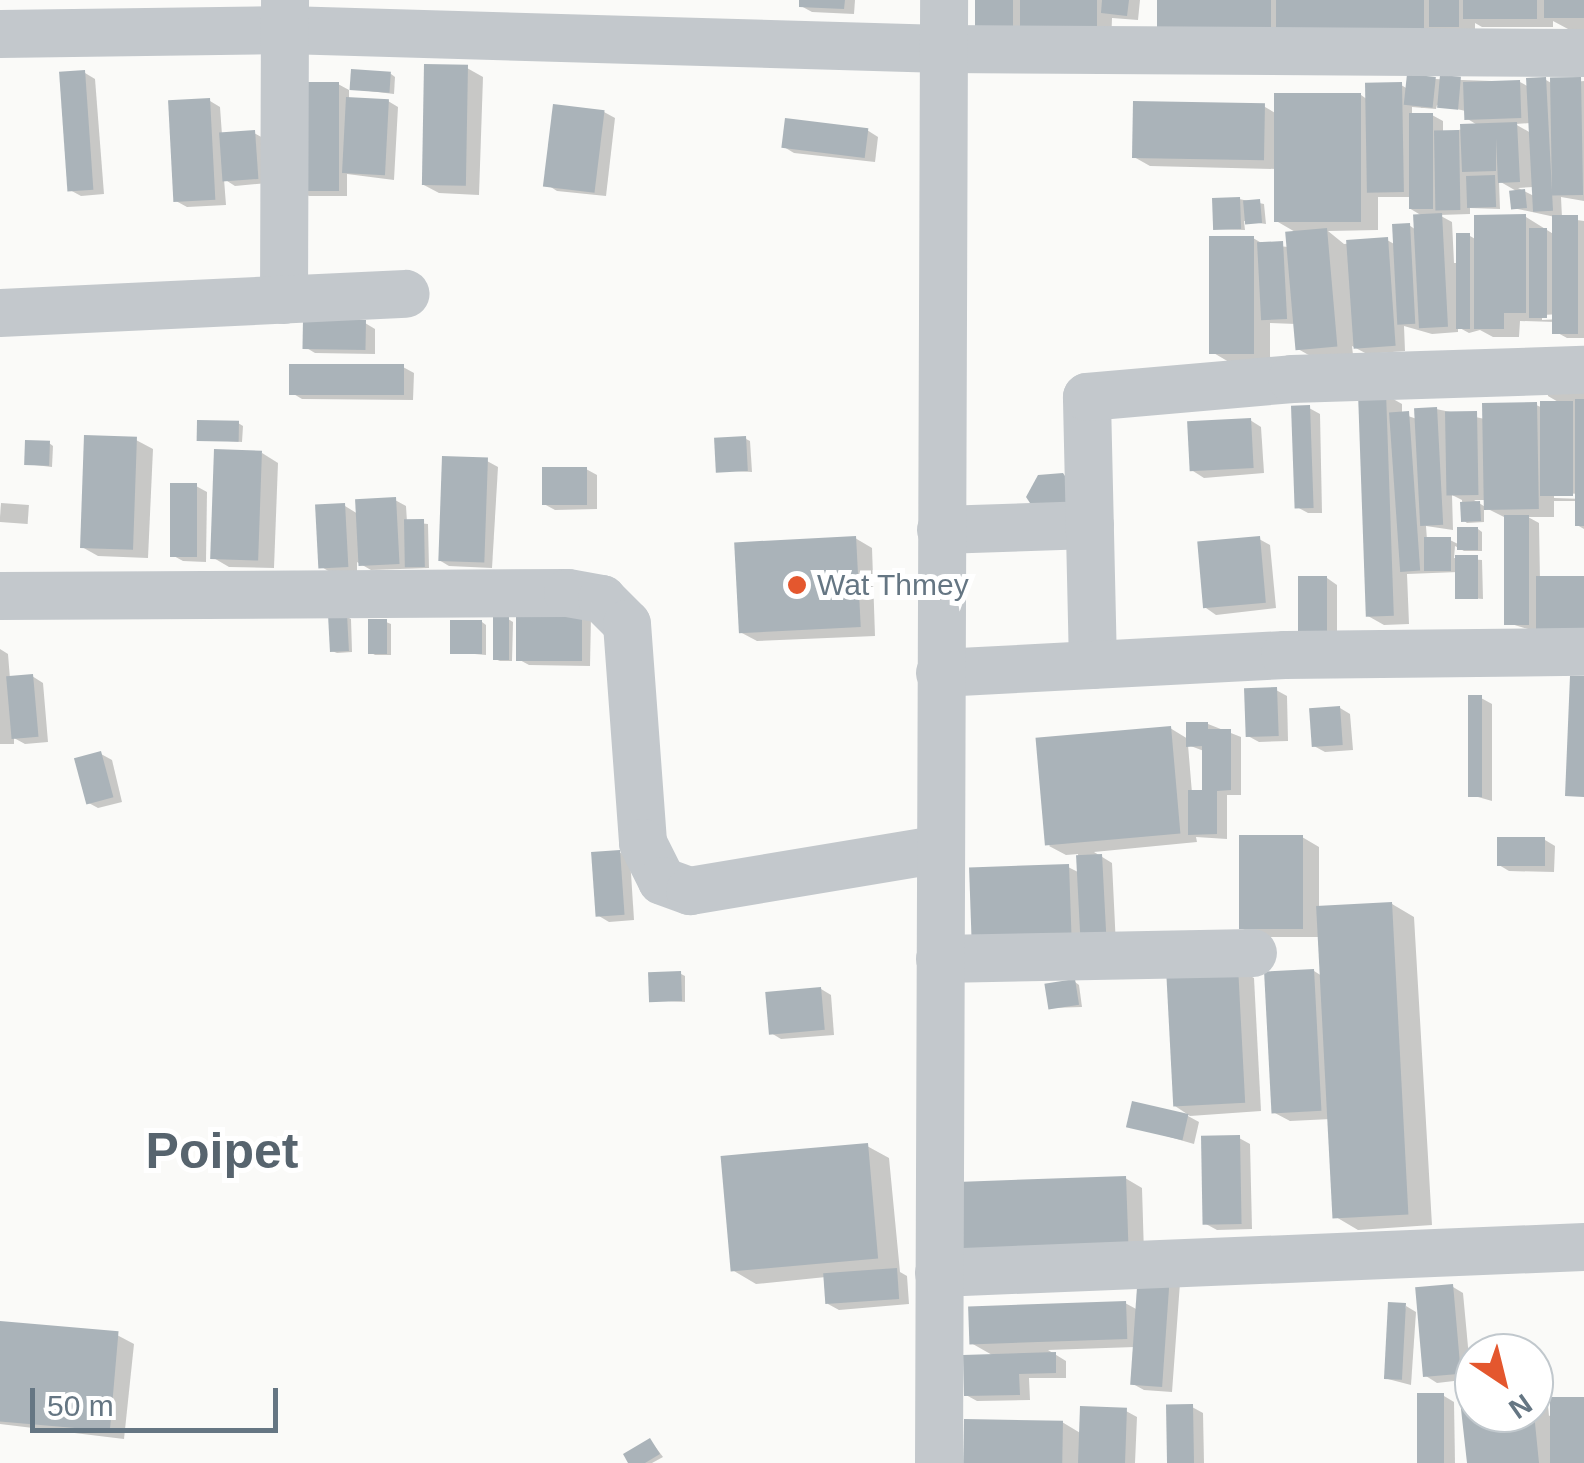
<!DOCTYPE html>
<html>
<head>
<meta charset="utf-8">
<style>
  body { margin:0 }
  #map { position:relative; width:1584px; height:1463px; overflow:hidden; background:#fafaf8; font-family:Arial,sans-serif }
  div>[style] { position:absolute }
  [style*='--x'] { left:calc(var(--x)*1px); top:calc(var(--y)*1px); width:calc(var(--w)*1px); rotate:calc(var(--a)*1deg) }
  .shadow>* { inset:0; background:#0003; transform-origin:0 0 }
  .building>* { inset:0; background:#aab3b9; transform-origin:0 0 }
  .minor>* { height:48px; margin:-24px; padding:0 24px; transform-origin:24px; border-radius:24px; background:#c3c8cc }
  .dots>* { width:28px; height:28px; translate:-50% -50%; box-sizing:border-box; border:5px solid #fff; border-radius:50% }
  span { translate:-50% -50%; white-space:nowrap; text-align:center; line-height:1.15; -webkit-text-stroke:10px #fff; paint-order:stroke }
  .poi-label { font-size:30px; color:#657683 }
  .left { translate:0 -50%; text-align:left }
  .town-label { font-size:50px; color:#57646e; font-weight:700 }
  .north { position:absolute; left:1454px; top:1333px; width:100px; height:100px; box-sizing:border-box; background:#fff; border:2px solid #c1c8cd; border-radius:50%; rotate:145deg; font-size:28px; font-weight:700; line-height:40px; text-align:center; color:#657683 }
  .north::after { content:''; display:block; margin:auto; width:35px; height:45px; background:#e4572e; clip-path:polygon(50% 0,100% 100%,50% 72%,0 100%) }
  .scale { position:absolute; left:30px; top:1388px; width:248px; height:45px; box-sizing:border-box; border:5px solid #657683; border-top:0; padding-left:12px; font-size:30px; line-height:35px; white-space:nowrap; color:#657683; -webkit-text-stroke:8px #fff; paint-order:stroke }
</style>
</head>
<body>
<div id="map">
  <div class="shadow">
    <div style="clip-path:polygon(802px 0,855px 0,854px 14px,812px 12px,801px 6px)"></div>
    <div style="clip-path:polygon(977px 0,1140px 0,1138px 20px,1112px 18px,1111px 45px,986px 31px)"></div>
    <div style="clip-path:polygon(1159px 0,1584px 0,1584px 29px,1568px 29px,1553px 21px,1553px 27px,1482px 27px,1475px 23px,1475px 34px,1300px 40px)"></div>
    <div style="clip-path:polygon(467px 68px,483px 77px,479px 195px,439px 193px,422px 184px)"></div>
    <div style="clip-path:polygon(85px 73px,95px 79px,104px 194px,81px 196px,70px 190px)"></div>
    <div style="clip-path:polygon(391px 74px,395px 77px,394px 94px,352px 89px)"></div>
    <div style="clip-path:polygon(evenodd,1435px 79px,1520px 82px,1529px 87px,1546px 80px,1553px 84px,1584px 81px,1584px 201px,1561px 197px,1562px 218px,1584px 221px,1584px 338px,1567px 338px,1556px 332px,1556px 322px,1520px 321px,1519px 337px,1493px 337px,1480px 330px,1469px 333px,1458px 327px,1458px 332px,1432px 334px,1404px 326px,1405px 351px,1367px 354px,1352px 346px,1353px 355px,1314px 358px,1298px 349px,1296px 324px,1270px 323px,1270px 361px,1229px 362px,1212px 352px,1253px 238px,1265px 245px,1289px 247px,1297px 233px,1278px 222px,1277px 169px,1150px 166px,1134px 157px,1265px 107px,1277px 114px,1361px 95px,1368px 100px,1401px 85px,1408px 89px,1435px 79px,1437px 105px,1466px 111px,1466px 118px,1479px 126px,1443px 133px,1443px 121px,1432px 115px,1412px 115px,1412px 107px,1436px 109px,1437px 105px,1435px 79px,1530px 123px,1531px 133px,1515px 124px,1530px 123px,1435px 79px,1499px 181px,1518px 192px,1513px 208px,1555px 217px,1555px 235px,1526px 217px,1477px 240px,1470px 236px,1458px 263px,1454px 263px,1452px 222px,1439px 215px,1470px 214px,1470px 208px,1500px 209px,1499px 181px,1435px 79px,1533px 187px,1534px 196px,1518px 188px,1533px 187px,1435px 79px,1378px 197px,1409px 197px,1409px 208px,1424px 217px,1416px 230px,1409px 225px,1396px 245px,1387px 240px,1344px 244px,1328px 231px,1378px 230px,1378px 197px,1435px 79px,1561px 314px,1562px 319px,1542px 320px,1542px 315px,1561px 314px)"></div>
    <div style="clip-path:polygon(338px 84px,349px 90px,349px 99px,388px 101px,398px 107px,394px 180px,347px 174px,347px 196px,309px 196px,298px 190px)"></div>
    <div style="clip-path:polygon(210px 101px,220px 107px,222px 135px,254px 133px,265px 139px,268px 183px,235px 186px,224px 179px,226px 205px,187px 207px,176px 201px)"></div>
    <div style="clip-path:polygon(604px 112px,615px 118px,606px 196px,557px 191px,546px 184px)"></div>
    <div style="clip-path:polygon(867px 130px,878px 137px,875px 162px,794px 153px,784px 147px)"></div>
    <div style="clip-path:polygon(1239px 199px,1264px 204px,1266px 224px,1244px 221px,1245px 230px,1216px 229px)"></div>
    <div style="clip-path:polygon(365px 323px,375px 329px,375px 354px,315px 353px,305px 347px)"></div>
    <div style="clip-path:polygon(403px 367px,414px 373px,413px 400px,302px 399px,292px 393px)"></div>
    <div style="clip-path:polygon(evenodd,1584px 385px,1584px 494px,1554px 493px,1554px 498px,1584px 499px,1584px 529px,1577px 525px,1577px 501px,1554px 501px,1554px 517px,1528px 517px,1539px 523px,1540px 581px,1584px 579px,1584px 646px,1508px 623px,1506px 518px,1484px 507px,1484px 522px,1467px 523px,1463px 520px,1462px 500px,1452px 495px,1453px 530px,1426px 526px,1427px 540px,1450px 540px,1460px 545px,1478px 529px,1482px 532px,1482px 551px,1464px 551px,1455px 546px,1454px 558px,1482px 560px,1483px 599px,1458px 597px,1458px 572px,1407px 574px,1409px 624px,1384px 625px,1368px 616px,1386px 395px,1402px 404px,1402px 414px,1417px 419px,1436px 409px,1485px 419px,1536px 405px,1543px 408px,1560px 403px,1548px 396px,1547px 386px,1584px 385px,1474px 500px,1487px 500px,1487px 508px,1474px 500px)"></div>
    <div style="clip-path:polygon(1309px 408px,1320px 414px,1322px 513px,1308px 513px,1297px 507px)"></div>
    <div style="clip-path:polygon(1250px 420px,1261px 427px,1264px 473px,1204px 478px,1193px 471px)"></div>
    <div style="clip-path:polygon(238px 423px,243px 426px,242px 442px,199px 439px)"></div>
    <div style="clip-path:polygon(746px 439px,750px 441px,752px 472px,718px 470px)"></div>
    <div style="clip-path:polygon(136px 440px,153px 449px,148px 558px,98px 556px,82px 547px)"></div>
    <div style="clip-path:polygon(49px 443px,53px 446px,52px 467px,26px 464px)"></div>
    <div style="clip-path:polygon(262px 453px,278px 463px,274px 568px,229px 567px,212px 557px)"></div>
    <div style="clip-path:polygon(487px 461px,498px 467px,492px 568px,449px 566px,439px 560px)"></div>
    <div style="clip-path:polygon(586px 469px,597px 475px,597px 509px,555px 510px,544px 504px)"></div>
    <div style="clip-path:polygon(196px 486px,207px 492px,206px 562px,183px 561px,172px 555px)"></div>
    <div style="clip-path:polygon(395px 500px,406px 506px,407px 522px,428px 524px,429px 568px,371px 570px,357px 562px,357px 571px,330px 572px,320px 566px,345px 506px,358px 514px)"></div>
    <div style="left:1px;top:503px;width:28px;height:19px;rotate:4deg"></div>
    <div style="clip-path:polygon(855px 538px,872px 548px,875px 636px,757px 641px,740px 632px)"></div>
    <div style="clip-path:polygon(1259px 539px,1270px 545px,1276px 608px,1216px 615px,1206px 608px)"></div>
    <div style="clip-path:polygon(1327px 578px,1337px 585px,1337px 643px,1310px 642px)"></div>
    <div style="clip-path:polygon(518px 609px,591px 616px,590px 666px,529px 665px,518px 659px)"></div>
    <div style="clip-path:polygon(347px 617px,351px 619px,352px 652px,337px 653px,332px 651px)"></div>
    <div style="clip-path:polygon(508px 619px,513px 622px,512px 661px,500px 661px,495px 659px)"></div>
    <div style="clip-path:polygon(386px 622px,391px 624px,391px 655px,375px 655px,370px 652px)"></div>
    <div style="clip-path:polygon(482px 622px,486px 625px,486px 655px,452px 652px)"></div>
    <div style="clip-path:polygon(0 649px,8px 654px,10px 679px,32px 676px,43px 683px,48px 742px,25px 744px,14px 738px,14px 744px,0 744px)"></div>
    <div style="clip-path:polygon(1276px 690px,1287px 696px,1288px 741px,1259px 742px,1248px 736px)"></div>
    <div style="clip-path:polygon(1481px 698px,1492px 704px,1492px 801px,1471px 795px)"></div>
    <div style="clip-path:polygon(1340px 708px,1350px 714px,1353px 750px,1325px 752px,1314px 746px)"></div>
    <div style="clip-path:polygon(evenodd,1208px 724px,1241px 737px,1241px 795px,1227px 795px,1227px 839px,1196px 837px,1197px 842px,1094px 852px,1112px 863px,1116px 946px,990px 950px,1068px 867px,1080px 873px,1078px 854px,1066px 855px,1049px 846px,1170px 728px,1188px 739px,1208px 724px,1188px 745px,1204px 751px,1204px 792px,1192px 793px,1188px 745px)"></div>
    <div style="clip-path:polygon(101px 754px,112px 760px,122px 802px,98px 808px,87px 802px)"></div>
    <div style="clip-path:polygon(1302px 837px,1319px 847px,1319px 909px,1392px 904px,1414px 917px,1432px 1225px,1358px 1230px,1336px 1217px,1331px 1119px,1290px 1121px,1273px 1112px,1314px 971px,1322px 976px,1320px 937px,1258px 937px,1241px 928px)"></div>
    <div style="clip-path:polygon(1545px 840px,1555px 846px,1554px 872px,1509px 871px,1499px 865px)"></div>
    <div style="clip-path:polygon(619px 852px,630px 858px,634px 920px,609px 922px,599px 916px)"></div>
    <div style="clip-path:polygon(1237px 969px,1254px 978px,1261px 1111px,1190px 1116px,1175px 1106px)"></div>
    <div style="clip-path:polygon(681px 974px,685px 976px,685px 1002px,651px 1000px)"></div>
    <div style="clip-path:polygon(1075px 982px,1079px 985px,1082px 1007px,1049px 1008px)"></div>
    <div style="clip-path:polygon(821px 989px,831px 995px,834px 1035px,781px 1039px,771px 1033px)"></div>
    <div style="clip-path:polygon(1188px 1116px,1199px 1122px,1194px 1144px,1128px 1125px)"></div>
    <div style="clip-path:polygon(1239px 1138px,1250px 1144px,1252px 1229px,1217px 1230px,1206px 1224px)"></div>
    <div style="clip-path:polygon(867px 1146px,889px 1158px,900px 1272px,907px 1276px,909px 1304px,839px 1310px,828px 1304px,826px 1277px,756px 1284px,734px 1271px)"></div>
    <div style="clip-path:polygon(1125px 1178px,1142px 1188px,1144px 1254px,954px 1251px)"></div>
    <div style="clip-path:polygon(1140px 1275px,1180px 1283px,1172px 1392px,1144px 1390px,1133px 1384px,1135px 1347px,1048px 1350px,1066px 1361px,1066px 1378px,1029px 1378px,1030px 1400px,977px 1401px,966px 1395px,994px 1356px,971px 1343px,1125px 1303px,1138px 1310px)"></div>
    <div style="clip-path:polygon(1453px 1287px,1463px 1293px,1471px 1379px,1437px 1383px,1426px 1376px)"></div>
    <div style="clip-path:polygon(1406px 1306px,1416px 1312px,1411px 1385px,1384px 1378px)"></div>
    <div style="clip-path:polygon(0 1323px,117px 1335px,134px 1344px,124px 1439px,0 1424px)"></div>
    <div style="clip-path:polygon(1534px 1388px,1547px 1395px,1549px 1416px,1584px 1400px,1584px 1463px,1470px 1463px,1474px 1392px,1474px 1413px,1534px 1413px)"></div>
    <div style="clip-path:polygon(1444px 1396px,1454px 1402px,1455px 1463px,1421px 1463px)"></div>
    <div style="clip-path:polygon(1192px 1407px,1203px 1413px,1204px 1463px,1170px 1463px)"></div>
    <div style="clip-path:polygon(1126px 1411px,1137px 1417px,1135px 1463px,966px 1463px,1062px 1422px,1082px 1434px)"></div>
    <div style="clip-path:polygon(650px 1440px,663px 1457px,652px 1463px,631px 1463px)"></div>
  </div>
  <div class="building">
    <div style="clip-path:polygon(799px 0,845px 0,844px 9px,799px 7px)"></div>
    <div style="left:975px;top:0;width:38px;height:26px"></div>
    <div style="left:1020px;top:0;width:77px;height:34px"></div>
    <div style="clip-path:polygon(1102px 0,1129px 0,1127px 16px,1101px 13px)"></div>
    <div style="left:1157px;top:0;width:114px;height:34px"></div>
    <div style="left:1276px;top:0;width:148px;height:29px"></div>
    <div style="left:1429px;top:0;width:30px;height:27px"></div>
    <div style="left:1463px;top:0;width:74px;height:19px"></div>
    <div style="left:1544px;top:0;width:40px;height:18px"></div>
    <div style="left:424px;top:64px;width:44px;height:121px;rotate:1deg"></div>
    <div style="left:351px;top:69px;width:40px;height:21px;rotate:4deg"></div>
    <div style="left:85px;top:70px;width:120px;height:26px;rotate:86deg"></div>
    <div style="left:1407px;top:74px;width:29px;height:31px;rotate:6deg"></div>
    <div style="left:1440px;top:75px;width:21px;height:33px;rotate:5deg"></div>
    <div style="left:1546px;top:77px;width:134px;height:20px;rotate:87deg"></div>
    <div style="left:1581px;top:77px;width:118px;height:31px;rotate:89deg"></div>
    <div style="left:1520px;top:80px;width:38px;height:57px;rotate:88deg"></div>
    <div style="left:297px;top:82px;width:42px;height:109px"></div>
    <div style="left:1402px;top:82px;width:110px;height:37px;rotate:89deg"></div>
    <div style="left:1361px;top:93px;width:129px;height:87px;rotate:90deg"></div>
    <div style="left:346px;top:97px;width:43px;height:76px;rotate:3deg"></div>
    <div style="left:210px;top:98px;width:102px;height:42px;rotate:87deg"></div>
    <div style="left:1133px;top:101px;width:132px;height:57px;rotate:1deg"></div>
    <div style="left:553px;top:104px;width:52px;height:83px;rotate:7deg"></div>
    <div style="left:1409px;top:113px;width:24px;height:96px"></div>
    <div style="left:785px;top:118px;width:84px;height:30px;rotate:7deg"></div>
    <div style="clip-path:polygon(1517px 122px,1520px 182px,1498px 183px,1496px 138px,1496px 171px,1462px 172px,1460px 124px)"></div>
    <div style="left:255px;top:130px;width:49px;height:36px;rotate:86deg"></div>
    <div style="left:1459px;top:130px;width:80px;height:25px;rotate:89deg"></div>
    <div style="left:1495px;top:175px;width:32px;height:29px;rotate:88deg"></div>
    <div style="left:1525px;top:189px;width:19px;height:16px;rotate:84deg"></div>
    <div style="left:1240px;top:197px;width:32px;height:28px;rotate:88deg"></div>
    <div style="left:1260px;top:199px;width:24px;height:17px;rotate:85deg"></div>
    <div style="left:1442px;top:213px;width:114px;height:29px;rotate:87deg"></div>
    <div style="clip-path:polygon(1526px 214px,1526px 313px,1504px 313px,1504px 329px,1474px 329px,1474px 215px)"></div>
    <div style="left:1578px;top:215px;width:119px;height:26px;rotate:90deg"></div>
    <div style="left:1410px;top:223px;width:101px;height:18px;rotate:87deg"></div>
    <div style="left:1327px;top:228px;width:119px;height:42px;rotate:85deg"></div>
    <div style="left:1529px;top:228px;width:18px;height:90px"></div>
    <div style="left:1456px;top:233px;width:14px;height:96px"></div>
    <div style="left:1209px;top:236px;width:45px;height:118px"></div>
    <div style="left:1388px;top:237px;width:109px;height:42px;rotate:86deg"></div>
    <div style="left:1283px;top:241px;width:78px;height:26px;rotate:87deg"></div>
    <div style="left:303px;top:319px;width:63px;height:30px;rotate:1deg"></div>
    <div style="left:289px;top:364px;width:115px;height:31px"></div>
    <div style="left:1386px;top:392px;width:224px;height:28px;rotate:88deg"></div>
    <div style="left:1575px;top:399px;width:9px;height:127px"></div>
    <div style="left:1540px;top:401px;width:33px;height:95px"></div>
    <div style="left:1537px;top:402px;width:107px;height:55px;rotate:89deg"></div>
    <div style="left:1310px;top:405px;width:103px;height:19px;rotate:88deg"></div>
    <div style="left:1437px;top:407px;width:118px;height:23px;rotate:87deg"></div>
    <div style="left:1409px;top:411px;width:160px;height:20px;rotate:86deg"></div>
    <div style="left:1477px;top:411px;width:84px;height:32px;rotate:89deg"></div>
    <div style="left:1251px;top:418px;width:50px;height:64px;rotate:87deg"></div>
    <div style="left:197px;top:420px;width:42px;height:21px;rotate:1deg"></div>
    <div style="left:84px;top:435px;width:53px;height:113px;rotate:2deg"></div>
    <div style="left:746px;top:436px;width:35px;height:32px;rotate:87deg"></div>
    <div style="left:25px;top:440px;width:25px;height:25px;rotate:2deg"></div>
    <div style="left:214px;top:449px;width:48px;height:110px;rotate:2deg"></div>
    <div style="left:442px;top:456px;width:46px;height:105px;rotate:2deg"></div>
    <div style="left:542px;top:467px;width:45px;height:38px"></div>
    <div style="clip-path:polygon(1063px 473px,1077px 494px,1065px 517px,1040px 518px,1026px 497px,1038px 475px)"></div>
    <div style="left:170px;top:483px;width:27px;height:74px"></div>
    <div style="left:396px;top:497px;width:67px;height:41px;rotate:87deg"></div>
    <div style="left:1480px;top:501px;width:20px;height:20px;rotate:87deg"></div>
    <div style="left:345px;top:503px;width:64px;height:30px;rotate:87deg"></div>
    <div style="left:1504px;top:515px;width:25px;height:110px"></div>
    <div style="left:424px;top:519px;width:48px;height:20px;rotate:89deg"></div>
    <div style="left:1457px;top:527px;width:21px;height:23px"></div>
    <div style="left:856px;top:536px;width:91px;height:122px;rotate:87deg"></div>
    <div style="left:1260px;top:536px;width:67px;height:63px;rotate:85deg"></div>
    <div style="left:1424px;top:537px;width:27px;height:34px"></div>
    <div style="left:1455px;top:555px;width:23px;height:44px"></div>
    <div style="left:1298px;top:576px;width:29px;height:61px"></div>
    <div style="left:1584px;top:576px;width:61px;height:48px;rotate:90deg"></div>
    <div style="left:516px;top:607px;width:66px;height:54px"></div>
    <div style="left:347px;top:614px;width:37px;height:19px;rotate:87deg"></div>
    <div style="left:493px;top:617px;width:16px;height:43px"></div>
    <div style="left:368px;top:619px;width:19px;height:35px"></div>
    <div style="left:450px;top:620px;width:32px;height:34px"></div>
    <div style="left:33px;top:674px;width:63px;height:27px;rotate:85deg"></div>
    <div style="clip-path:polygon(1570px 676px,1584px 676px,1584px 797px,1565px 796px)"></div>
    <div style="left:1277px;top:687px;width:49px;height:33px;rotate:88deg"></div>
    <div style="left:1468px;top:695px;width:14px;height:102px"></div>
    <div style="left:1340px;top:706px;width:39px;height:31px;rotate:86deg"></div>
    <div style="clip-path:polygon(1186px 722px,1208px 722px,1208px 729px,1231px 729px,1231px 790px,1217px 791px,1217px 834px,1188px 835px,1188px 790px,1202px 790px,1202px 746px,1186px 747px)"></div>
    <div style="left:1171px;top:726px;width:108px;height:136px;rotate:85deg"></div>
    <div style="left:101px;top:751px;width:48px;height:28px;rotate:75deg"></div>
    <div style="left:1239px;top:835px;width:64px;height:94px"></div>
    <div style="left:1497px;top:837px;width:48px;height:29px"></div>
    <div style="left:620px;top:850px;width:65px;height:29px;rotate:86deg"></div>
    <div style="left:1102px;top:854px;width:87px;height:26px;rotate:87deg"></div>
    <div style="left:1069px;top:864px;width:75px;height:100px;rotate:88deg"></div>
    <div style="left:1392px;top:902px;width:313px;height:76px;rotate:87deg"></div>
    <div style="left:1238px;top:966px;width:137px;height:72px;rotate:87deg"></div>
    <div style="left:1314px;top:969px;width:142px;height:50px;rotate:87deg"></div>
    <div style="left:681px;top:971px;width:30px;height:33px;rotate:88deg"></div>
    <div style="left:1075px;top:979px;width:26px;height:31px;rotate:81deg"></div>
    <div style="left:821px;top:987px;width:43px;height:56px;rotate:85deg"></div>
    <div style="left:1132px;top:1101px;width:58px;height:27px;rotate:13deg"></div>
    <div style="left:1240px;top:1135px;width:89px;height:39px;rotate:89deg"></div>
    <div style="left:868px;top:1143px;width:116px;height:148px;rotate:85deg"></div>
    <div style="left:1126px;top:1176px;width:69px;height:176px;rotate:88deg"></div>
    <div style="left:897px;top:1268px;width:31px;height:74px;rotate:86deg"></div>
    <div style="left:1138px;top:1273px;width:32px;height:112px;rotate:4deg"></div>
    <div style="left:1453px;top:1284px;width:90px;height:38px;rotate:85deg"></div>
    <div style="left:1126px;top:1301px;width:38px;height:158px;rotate:88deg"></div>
    <div style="left:1388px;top:1302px;width:18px;height:77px;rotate:3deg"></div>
    <div style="left:0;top:1321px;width:119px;height:100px;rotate:5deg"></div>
    <div style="clip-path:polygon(1056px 1352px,1056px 1373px,1019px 1374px,1020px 1395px,964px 1396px,963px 1355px)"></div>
    <div style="clip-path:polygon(1474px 1389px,1474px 1413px,1534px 1413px,1539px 1463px,1467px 1463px,1459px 1391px)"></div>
    <div style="left:1417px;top:1393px;width:27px;height:70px"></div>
    <div style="left:1584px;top:1397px;width:66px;height:34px;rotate:90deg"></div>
    <div style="left:1193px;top:1404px;width:59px;height:27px;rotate:89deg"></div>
    <div style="left:1080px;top:1406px;width:47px;height:57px;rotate:2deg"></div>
    <div style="left:964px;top:1419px;width:99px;height:44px;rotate:1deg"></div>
    <div style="clip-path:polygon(650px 1438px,660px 1454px,645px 1463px,628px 1463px,623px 1454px)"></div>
  </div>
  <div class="minor">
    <div style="--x:0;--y:34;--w:286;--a:-0.8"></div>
    <div style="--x:286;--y:30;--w:657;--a:1.66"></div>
    <div style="--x:943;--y:49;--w:641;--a:0.36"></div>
    <div style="--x:284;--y:300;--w:300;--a:-89.8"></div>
    <div style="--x:0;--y:313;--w:406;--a:-2.7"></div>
    <div style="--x:941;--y:530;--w:149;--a:-1.9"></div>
    <div style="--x:0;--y:596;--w:568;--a:-0.3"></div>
    <div style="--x:568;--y:593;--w:35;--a:10"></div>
    <div style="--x:602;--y:599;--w:35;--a:45"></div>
    <div style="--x:627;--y:624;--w:220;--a:85.8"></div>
    <div style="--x:643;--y:843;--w:42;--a:63.4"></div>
    <div style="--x:662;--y:881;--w:30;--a:20"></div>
    <div style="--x:690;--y:891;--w:254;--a:-9.5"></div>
    <div style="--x:1093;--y:665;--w:268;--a:-91.3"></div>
    <div style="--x:1087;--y:397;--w:206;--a:-5"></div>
    <div style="--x:1292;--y:379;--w:292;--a:-1.8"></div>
    <div style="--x:940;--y:673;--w:345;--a:-3"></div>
    <div style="--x:1285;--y:655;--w:299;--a:-0.6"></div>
    <div style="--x:940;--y:959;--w:313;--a:-1.1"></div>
    <div style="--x:939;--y:1273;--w:646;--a:-2.31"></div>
    <div style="--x:939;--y:1463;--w:1463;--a:-89.8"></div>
  </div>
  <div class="dots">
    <div style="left:797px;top:585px;background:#e4572e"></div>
  </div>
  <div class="poi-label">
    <span class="left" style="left:817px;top:585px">Wat Thmey</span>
  </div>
  <div class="town-label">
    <span style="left:222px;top:1152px">Poipet</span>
  </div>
  <div class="north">N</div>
  <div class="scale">50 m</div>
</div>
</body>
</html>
